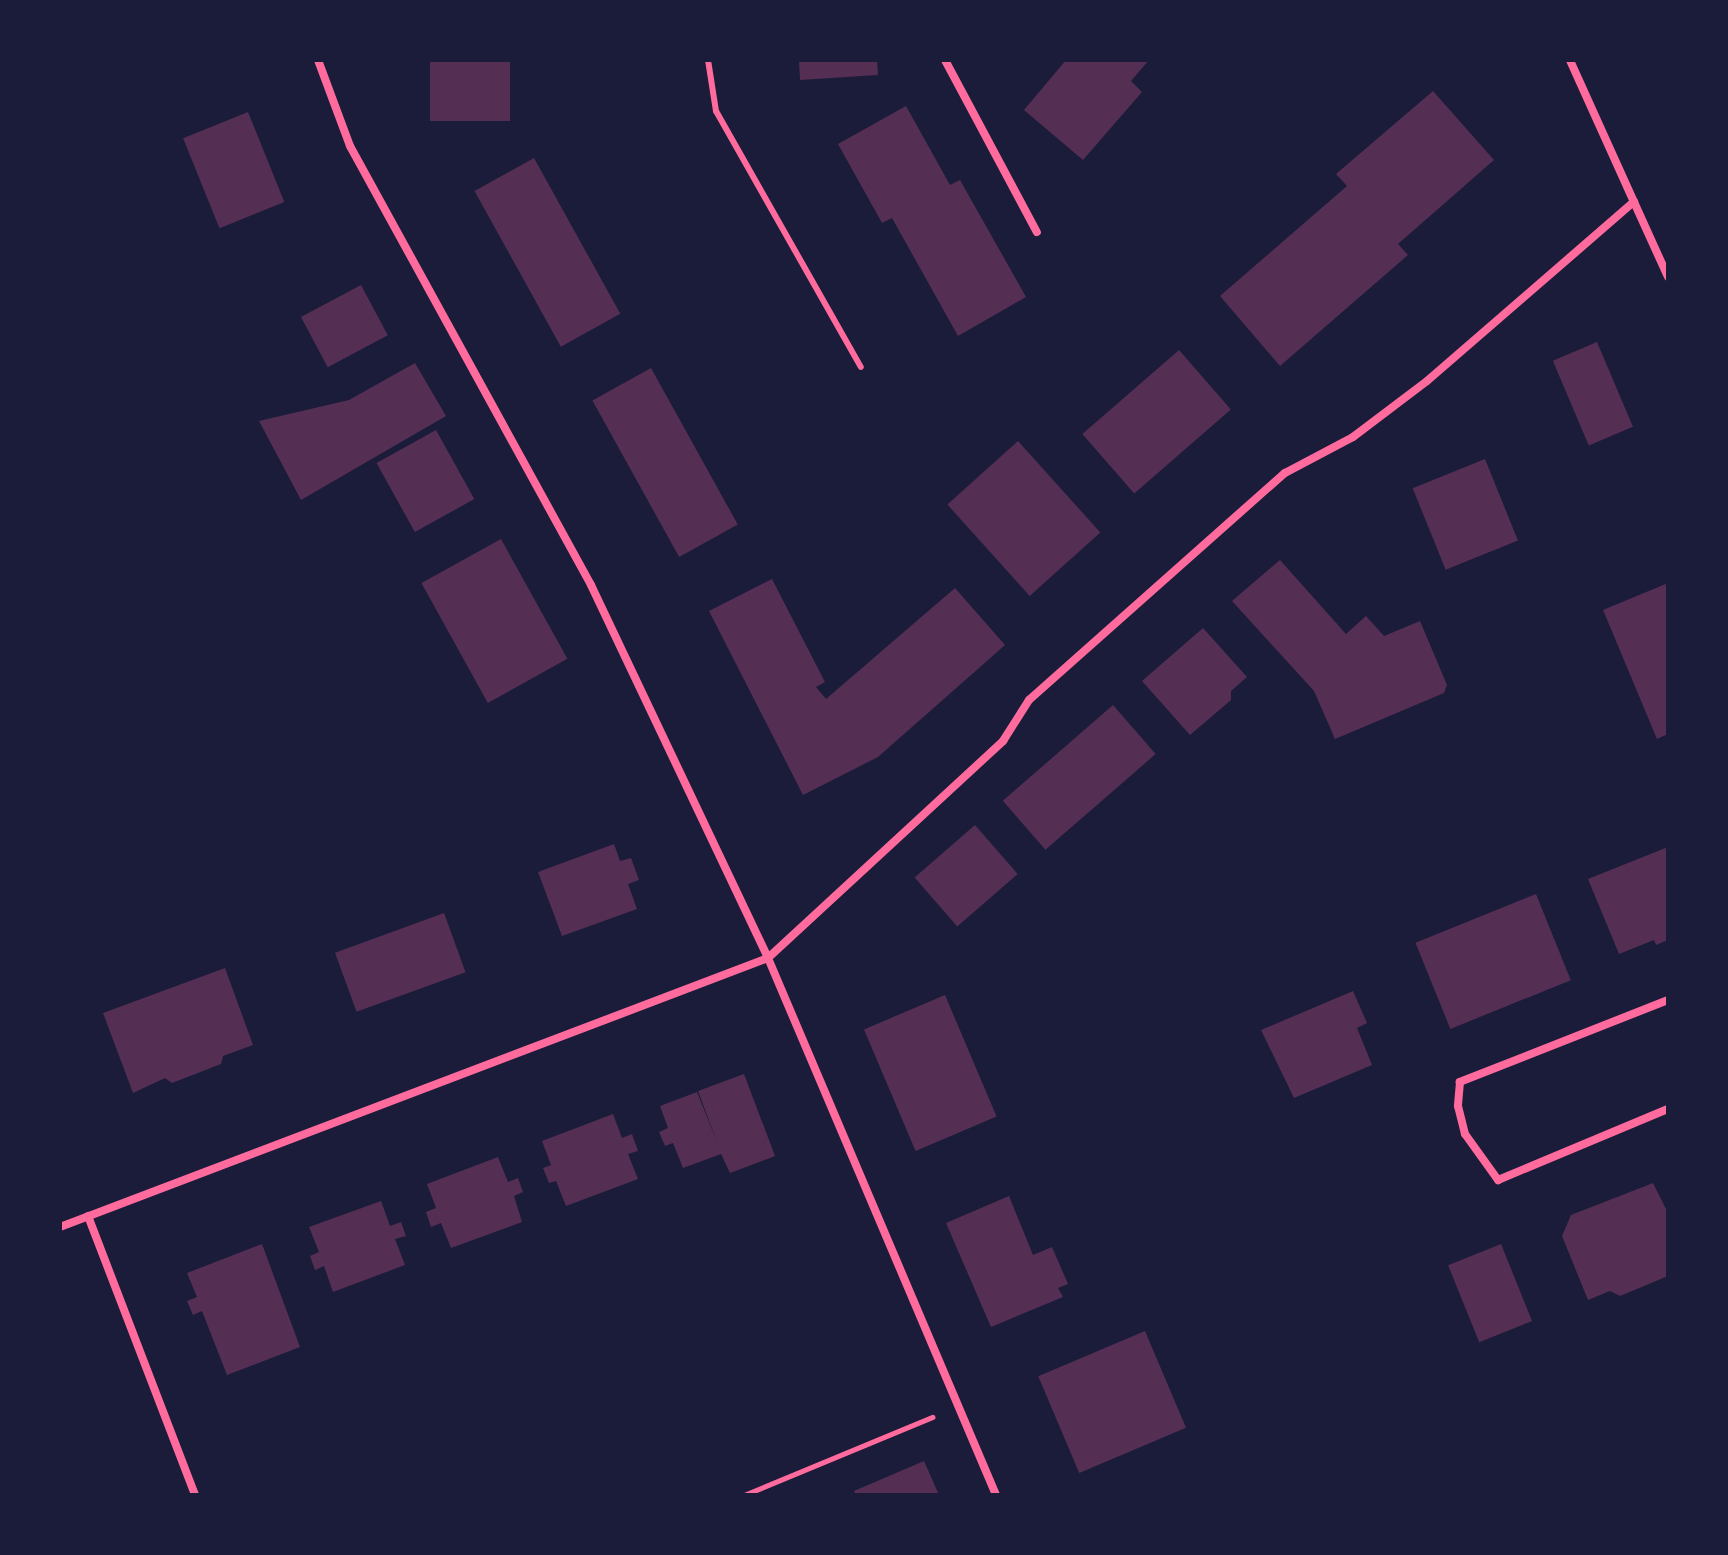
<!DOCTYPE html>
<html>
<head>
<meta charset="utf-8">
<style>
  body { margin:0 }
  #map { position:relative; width:1728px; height:1555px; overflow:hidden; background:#1b1b3a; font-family:Manrope,sans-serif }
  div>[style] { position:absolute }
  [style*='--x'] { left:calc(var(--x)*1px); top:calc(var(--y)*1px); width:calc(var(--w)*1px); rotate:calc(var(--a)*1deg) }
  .building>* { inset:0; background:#542f53; transform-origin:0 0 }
  .path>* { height:5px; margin:-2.5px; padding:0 2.5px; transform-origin:2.5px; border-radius:2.5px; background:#ff6b9d }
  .service>* { height:6px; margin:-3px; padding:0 3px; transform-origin:3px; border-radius:3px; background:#ff6b9d }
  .minor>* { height:8px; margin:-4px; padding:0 4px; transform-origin:4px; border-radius:4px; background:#ff6b9d }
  span { translate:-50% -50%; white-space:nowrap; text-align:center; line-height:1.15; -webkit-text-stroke:6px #1b1b3a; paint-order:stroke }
  .frame { position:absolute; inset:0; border:62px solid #1b1b3a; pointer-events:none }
</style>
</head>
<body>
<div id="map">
  <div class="building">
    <div style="left:430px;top:60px;width:80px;height:61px"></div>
    <div style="clip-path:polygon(799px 60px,877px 60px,878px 75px,800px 80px)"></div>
    <div style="clip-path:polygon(1066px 60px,1149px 60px,1131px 81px,1142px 92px,1083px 160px,1024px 110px)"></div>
    <div style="clip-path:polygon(1433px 91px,1494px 160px,1398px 244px,1408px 255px,1280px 366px,1220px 296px,1347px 186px,1336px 174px)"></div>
    <div style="clip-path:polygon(906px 106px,950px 185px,960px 180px,1026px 297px,958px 336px,892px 218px,882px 223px,838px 144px)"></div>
    <div style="left:248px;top:112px;width:97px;height:70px;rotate:68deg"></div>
    <div style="left:534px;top:158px;width:178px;height:68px;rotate:61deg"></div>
    <div style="left:361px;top:285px;width:57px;height:68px;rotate:62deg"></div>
    <div style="left:1597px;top:342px;width:92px;height:48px;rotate:67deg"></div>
    <div style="left:1179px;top:350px;width:79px;height:128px;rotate:49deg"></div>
    <div style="clip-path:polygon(415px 363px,446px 416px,301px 500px,259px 421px,349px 400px)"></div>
    <div style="left:651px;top:368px;width:179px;height:67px;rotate:61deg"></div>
    <div style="left:436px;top:430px;width:79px;height:68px;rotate:61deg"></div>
    <div style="left:1018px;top:441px;width:123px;height:95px;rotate:48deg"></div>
    <div style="left:1485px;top:459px;width:88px;height:78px;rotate:68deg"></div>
    <div style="left:501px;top:539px;width:137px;height:91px;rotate:61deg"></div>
    <div style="clip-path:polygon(1280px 560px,1346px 634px,1366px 616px,1384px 636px,1420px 621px,1447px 685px,1444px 693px,1335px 739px,1314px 691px,1232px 601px)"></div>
    <div style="clip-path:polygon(772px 579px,825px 682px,816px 687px,826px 699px,955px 588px,1005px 645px,878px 757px,803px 795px,709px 611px)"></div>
    <div style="clip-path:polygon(1668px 583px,1668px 734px,1657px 739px,1603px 610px)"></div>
    <div style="clip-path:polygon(1203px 628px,1247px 677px,1231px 691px,1231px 700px,1190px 735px,1142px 681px)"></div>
    <div style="left:1113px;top:705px;width:65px;height:146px;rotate:49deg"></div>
    <div style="left:975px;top:825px;width:65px;height:80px;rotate:49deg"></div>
    <div style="clip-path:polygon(614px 844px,620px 861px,631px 858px,639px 880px,628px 884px,637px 909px,562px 936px,538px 872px)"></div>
    <div style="clip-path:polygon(1668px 847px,1668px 940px,1656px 945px,1654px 940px,1619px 954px,1588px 879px)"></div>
    <div style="left:1536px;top:894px;width:93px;height:130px;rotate:68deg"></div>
    <div style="left:444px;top:913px;width:63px;height:116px;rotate:70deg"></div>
    <div style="clip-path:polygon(225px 968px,253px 1045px,223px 1056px,221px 1064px,172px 1083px,165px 1078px,133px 1093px,103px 1013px)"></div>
    <div style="clip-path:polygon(1353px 991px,1367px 1023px,1357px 1028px,1372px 1065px,1294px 1098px,1261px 1030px)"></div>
    <div style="left:945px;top:995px;width:132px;height:88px;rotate:67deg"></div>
    <div style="clip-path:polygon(744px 1074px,775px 1156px,730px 1173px,721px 1154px,683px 1168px,673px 1143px,665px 1146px,659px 1132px,668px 1128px,660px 1106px,697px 1092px,717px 1142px,698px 1091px)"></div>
    <div style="clip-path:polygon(613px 1114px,622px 1138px,632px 1134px,638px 1151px,628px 1154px,638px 1179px,566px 1206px,556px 1181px,549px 1183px,543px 1168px,551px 1165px,542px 1141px)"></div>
    <div style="clip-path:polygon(498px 1157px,508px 1182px,518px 1178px,523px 1192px,514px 1196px,522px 1222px,451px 1248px,441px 1223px,431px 1227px,426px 1212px,436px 1208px,427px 1184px)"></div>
    <div style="clip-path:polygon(1653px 1183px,1668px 1213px,1668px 1276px,1620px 1296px,1610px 1291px,1588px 1300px,1562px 1236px,1571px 1215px)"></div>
    <div style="clip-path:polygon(1009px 1196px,1033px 1255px,1052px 1247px,1068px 1284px,1058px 1288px,1063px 1297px,991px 1327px,946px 1223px)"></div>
    <div style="clip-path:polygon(381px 1201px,390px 1226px,401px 1222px,406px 1236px,395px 1239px,405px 1265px,333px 1292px,324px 1266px,315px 1270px,310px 1256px,319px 1252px,309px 1227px)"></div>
    <div style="clip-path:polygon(262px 1244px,300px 1347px,227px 1375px,202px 1311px,193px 1315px,187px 1301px,197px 1297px,187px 1273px)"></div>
    <div style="left:1501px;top:1244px;width:83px;height:57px;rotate:68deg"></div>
    <div style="left:1145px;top:1331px;width:105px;height:116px;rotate:67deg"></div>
    <div style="clip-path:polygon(924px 1461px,939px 1495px,856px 1495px,854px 1491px)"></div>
  </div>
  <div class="path">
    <div style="--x:744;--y:1495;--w:204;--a:-22.5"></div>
  </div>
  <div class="service">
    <div style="--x:708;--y:60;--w:52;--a:81.1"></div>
    <div style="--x:716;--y:111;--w:294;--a:60.5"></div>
  </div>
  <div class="minor">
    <div style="--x:318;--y:60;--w:92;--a:69.6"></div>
    <div style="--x:350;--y:146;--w:501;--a:61.23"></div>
    <div style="--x:591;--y:585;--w:413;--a:64.6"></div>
    <div style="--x:768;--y:958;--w:583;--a:66.99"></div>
    <div style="--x:945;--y:60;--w:195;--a:61.9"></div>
    <div style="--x:1634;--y:202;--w:82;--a:65.6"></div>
    <div style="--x:1668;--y:1000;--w:224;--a:158.5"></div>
    <div style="--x:1460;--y:1082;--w:24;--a:95"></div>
    <div style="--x:1458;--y:1106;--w:29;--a:76"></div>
    <div style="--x:1465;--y:1134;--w:57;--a:54.3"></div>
    <div style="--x:1498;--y:1180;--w:184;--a:-22.7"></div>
    <div style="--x:88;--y:1216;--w:299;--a:69"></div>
    <div style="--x:60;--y:1227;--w:757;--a:-20.8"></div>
    <div style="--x:768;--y:958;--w:320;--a:-42.7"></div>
    <div style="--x:1003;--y:741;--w:49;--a:-57.6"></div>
    <div style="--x:1029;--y:700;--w:342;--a:-41.6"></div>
    <div style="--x:1285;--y:473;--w:77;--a:-27.9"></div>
    <div style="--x:1353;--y:437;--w:93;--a:-37.1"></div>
    <div style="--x:1427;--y:381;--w:274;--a:-40.9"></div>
    <div style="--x:1634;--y:202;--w:156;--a:-114.3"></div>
  </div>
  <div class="frame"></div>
</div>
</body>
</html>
